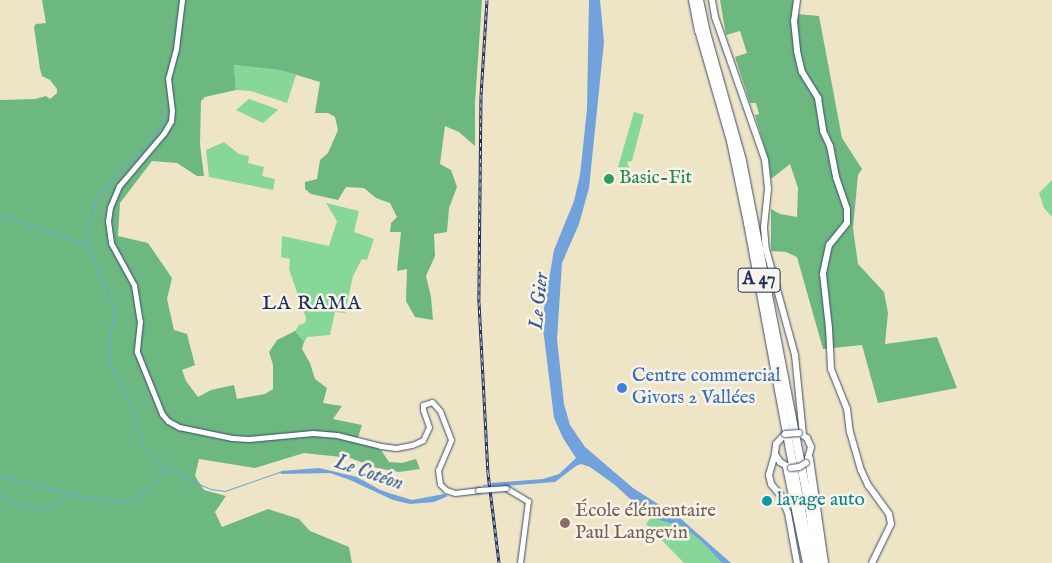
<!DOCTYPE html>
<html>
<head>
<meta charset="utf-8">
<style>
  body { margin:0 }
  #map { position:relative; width:1052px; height:563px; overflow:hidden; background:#eee4c6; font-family:"IM FELL English",serif }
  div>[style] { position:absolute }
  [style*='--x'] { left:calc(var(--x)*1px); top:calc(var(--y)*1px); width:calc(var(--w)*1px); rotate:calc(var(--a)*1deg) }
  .green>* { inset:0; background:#87d898 }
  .forest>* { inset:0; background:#6db880 }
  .water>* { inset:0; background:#71a2db }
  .stream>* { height:1px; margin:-0.5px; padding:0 0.5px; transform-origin:0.5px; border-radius:0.5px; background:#71a2db }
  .roads { filter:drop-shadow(0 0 1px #3b4a6e) drop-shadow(0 0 1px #3b4a6e) }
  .tertiary>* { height:5px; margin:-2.5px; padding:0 2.5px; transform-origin:2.5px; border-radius:2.5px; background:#fff }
  .secondary>* { height:6px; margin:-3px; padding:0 3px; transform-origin:3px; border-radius:3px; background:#fff }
  .motorway>* { height:8px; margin:-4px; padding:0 4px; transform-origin:4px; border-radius:4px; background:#fff }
  .rail>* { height:3px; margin-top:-1.5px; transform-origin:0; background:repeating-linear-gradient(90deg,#f7f3e8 0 4px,#1b2f5e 0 8px); box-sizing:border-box; border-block:1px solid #1b2f5e }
  .bridges { filter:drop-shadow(0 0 1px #3b4a6e) drop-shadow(0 0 1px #3b4a6e) }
  .tertiary-bridge>* { height:5px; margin:-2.5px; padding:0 2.5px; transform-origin:2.5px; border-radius:2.5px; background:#fff }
  .secondary-bridge>* { height:6px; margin:-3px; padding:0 3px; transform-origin:3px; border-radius:3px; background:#fff }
  .dots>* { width:14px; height:14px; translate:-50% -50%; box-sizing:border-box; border:2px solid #f7f3e8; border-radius:50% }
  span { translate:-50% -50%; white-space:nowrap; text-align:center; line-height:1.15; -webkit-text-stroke:5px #f7f3e8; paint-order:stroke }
  .shield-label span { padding:1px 4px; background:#f7f3e8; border:1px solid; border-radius:4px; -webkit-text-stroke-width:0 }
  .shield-label { font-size:18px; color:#1b2f5e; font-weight:700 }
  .leisure-label { font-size:19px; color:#27864d }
  .left { translate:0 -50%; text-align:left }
  .shop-label { font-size:19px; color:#366cbe }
  .culture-label { font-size:19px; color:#0d838f }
  .education-label { font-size:19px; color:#785e54 }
  .water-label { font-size:20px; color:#39578a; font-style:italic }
  .neighbourhood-label { font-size:20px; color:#1b2f5e; letter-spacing:1px }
</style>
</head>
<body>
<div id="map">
  <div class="green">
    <div style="clip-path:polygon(234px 65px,280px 70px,296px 75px,287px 103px,251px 91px,236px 90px)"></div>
    <div style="clip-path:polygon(249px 99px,277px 109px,278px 110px,263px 123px,236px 110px)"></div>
    <div style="clip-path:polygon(634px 112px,644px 115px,632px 161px,627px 162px,630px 171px,618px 167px)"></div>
    <div style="clip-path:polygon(224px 142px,239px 154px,249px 156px,248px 163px,264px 167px,262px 176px,275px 179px,273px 190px,209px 177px,206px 150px)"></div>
    <div style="clip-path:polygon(1052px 180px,1052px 215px,1051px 216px,1044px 208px,1039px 193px)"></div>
    <div style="clip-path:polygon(326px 203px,359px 211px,354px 232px,374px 239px,367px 260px,362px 259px,353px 276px,345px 313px,335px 312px,330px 335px,307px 337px,304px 343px,295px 331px,299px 325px,305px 323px,306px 318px,289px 269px,290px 259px,281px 257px,282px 236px,329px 246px,337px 221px)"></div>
    <div style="clip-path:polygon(652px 516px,681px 526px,700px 540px,722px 563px,684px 563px,646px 524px)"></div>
  </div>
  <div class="forest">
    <div style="clip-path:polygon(42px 0,482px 0,475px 103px,475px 146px,459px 132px,445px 126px,440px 164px,451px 170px,457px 187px,449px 208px,447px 232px,434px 234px,435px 256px,426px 276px,431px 297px,433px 320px,415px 317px,406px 301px,407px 269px,397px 271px,401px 232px,390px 232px,391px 223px,397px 217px,390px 203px,376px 198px,364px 188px,346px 187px,338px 200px,311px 194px,305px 189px,305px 182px,317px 179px,320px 160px,328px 153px,338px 130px,335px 117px,328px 113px,315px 113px,320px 82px,280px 70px,234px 65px,236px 90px,205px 97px,201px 101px,200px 144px,204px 176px,197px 176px,177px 163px,152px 161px,120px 203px,118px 236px,148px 243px,172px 278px,167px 299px,174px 330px,187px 334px,195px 365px,182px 370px,186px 381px,198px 397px,211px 390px,234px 385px,237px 399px,265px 394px,273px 389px,273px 365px,269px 352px,277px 340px,295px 331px,304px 342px,302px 349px,310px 363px,315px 379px,327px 388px,323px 403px,342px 406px,333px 419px,362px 425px,357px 441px,381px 450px,389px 462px,402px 463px,416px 459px,420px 469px,399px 472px,377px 468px,350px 458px,304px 453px,255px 468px,199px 459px,195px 476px,204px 490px,226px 496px,215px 512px,222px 527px,268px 509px,299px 519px,310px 531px,349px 547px,352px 563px,0 563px,0 100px,35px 99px,46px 96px,50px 99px,57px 93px,57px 89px,50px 80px,42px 76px,40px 69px,34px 27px,36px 24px,46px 23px)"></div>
    <div style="clip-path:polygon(720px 0,793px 0,797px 14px,819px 16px,842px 138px,862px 169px,858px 175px,853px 228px,858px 264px,884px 292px,888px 313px,885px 344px,937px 337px,957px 388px,878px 403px,862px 345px,823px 349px,797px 257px,786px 252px,771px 251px,771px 209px,780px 214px,797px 217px,798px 188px,790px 164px,771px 179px,769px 162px,755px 115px,759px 114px,756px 103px,750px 103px,735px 57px,747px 53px,740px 31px,726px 35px)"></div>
  </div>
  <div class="water">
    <div style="clip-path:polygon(589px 0,600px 0,604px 42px,589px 188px,579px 224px,562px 263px,557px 339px,564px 404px,570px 425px,585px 447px,633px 488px,680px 518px,731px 563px,722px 563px,700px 540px,681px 526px,659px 520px,642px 510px,615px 485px,590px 467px,581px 464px,576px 466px,555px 482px,492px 487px,491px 483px,543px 479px,559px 474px,576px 458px,563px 438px,554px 418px,542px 320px,554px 250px,574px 201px,580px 175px,587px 109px)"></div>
    <div style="clip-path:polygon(319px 468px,357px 477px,382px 491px,412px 500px,444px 494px,448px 496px,434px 502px,410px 504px,393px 500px,350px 480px,330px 473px,281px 474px,281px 471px)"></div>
  </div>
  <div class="stream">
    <div style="--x:163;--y:111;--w:12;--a:95"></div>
    <div style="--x:162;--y:123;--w:14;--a:115"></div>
    <div style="--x:156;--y:136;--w:71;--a:135.6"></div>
    <div style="--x:105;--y:186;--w:19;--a:122"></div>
    <div style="--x:95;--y:202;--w:18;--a:109"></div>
    <div style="--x:89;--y:219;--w:27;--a:94"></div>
    <div style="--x:87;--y:246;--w:61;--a:65.9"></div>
    <div style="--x:112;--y:302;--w:13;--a:81"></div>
    <div style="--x:114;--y:315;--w:29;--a:102"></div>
    <div style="--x:108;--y:343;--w:20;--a:87"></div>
    <div style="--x:109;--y:363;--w:37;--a:61"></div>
    <div style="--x:127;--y:395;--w:53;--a:72.6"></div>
    <div style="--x:143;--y:446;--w:35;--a:44"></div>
    <div style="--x:0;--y:214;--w:91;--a:19.8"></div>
    <div style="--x:0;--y:475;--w:77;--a:15.1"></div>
    <div style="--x:483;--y:485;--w:8;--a:-7"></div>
    <div style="--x:380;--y:490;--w:18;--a:22"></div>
    <div style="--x:0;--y:494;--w:12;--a:35"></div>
    <div style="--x:10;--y:501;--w:26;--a:16"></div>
    <div style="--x:35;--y:508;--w:13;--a:0"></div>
    <div style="--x:48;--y:508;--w:29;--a:-27"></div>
    <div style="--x:74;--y:495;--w:49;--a:8.3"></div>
    <div style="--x:122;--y:502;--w:11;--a:-10"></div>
    <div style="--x:133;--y:500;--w:24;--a:-36"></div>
    <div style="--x:152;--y:486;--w:19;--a:-51"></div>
    <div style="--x:164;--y:471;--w:4;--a:-14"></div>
    <div style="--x:168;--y:470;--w:10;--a:6"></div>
    <div style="--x:178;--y:471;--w:12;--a:42"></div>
    <div style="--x:187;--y:479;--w:26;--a:23"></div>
    <div style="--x:211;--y:489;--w:14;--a:8"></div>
    <div style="--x:225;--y:491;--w:60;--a:-19.3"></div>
  </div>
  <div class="roads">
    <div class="tertiary">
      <div style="--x:182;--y:0;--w:49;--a:97"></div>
      <div style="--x:176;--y:49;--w:30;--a:105"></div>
      <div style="--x:168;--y:78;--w:32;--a:83"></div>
      <div style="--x:172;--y:110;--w:11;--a:95"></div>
      <div style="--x:171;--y:121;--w:14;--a:120"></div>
      <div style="--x:164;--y:133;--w:70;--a:130.3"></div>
      <div style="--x:119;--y:186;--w:23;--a:113"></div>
      <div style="--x:110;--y:207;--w:14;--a:98"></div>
      <div style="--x:108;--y:221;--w:22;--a:82"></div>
      <div style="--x:111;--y:243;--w:48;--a:61.3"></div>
      <div style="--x:134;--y:285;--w:36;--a:81"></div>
      <div style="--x:140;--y:321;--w:31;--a:96"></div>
      <div style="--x:137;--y:352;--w:67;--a:68"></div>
      <div style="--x:162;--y:414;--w:9;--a:49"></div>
      <div style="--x:168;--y:421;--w:13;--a:29"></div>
      <div style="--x:179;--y:427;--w:54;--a:11.7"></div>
      <div style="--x:232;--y:438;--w:17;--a:3"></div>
      <div style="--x:249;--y:439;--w:64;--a:-5.4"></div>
      <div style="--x:313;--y:433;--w:24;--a:5"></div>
      <div style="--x:337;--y:435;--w:45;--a:14"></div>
      <div style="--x:381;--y:446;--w:15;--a:8"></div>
      <div style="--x:396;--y:448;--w:16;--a:-11"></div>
      <div style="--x:412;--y:445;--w:12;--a:-24"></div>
      <div style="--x:423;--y:440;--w:14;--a:-65"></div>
      <div style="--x:429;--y:427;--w:18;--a:-109"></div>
      <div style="--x:423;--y:410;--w:5;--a:-90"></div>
      <div style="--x:423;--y:405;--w:9;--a:-18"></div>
      <div style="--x:432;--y:402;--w:12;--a:48"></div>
      <div style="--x:440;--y:411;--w:31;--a:69"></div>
      <div style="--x:451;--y:440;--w:33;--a:113"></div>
      <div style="--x:438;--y:470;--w:14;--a:82"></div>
      <div style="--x:440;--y:484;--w:8;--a:45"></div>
      <div style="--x:446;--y:490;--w:9;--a:18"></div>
      <div style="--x:455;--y:493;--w:23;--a:-7"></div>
      <div style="--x:506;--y:488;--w:26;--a:31"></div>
      <div style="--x:528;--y:501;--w:63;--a:97.4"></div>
    </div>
    <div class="secondary">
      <div style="--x:712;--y:0;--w:17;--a:80"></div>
      <div style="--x:715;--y:17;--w:151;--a:70.7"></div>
      <div style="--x:765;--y:160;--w:29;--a:84"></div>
      <div style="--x:768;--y:189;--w:39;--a:96"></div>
      <div style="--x:764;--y:228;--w:21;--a:85"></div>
      <div style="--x:766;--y:249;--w:110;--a:74.7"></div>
      <div style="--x:795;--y:355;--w:80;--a:84.3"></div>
      <div style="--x:797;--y:0;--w:21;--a:98"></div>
      <div style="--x:794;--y:21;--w:30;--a:84"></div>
      <div style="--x:797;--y:51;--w:22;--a:77"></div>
      <div style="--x:802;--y:72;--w:31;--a:58"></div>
      <div style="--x:818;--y:98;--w:33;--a:81"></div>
      <div style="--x:823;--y:131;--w:17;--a:65"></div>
      <div style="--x:830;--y:146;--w:32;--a:79"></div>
      <div style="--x:836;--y:177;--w:34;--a:71"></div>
      <div style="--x:847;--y:209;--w:14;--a:90"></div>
      <div style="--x:847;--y:223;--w:28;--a:129"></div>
      <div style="--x:829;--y:245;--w:30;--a:102"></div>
      <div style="--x:823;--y:274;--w:54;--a:83.7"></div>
      <div style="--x:829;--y:328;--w:41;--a:87.2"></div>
      <div style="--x:831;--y:369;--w:43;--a:68.2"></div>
      <div style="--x:847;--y:409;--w:23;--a:83"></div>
      <div style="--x:850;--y:432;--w:40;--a:74"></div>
      <div style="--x:861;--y:470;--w:17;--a:65"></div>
      <div style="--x:868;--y:485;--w:36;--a:54"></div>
      <div style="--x:889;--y:514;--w:10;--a:79"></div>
      <div style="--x:891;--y:524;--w:43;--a:116"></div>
      <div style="--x:799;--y:433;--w:9;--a:32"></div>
      <div style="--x:807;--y:438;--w:10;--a:66"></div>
      <div style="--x:811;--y:447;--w:16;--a:105"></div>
      <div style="--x:785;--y:434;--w:13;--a:132"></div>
      <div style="--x:776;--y:444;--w:10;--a:96"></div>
      <div style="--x:775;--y:454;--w:22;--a:106"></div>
      <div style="--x:769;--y:475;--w:9;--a:77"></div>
      <div style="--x:771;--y:484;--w:16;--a:50"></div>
      <div style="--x:781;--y:496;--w:18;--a:68"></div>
      <div style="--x:788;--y:513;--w:51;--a:79.8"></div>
      <div style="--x:775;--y:454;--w:9;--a:58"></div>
      <div style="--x:780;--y:462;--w:12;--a:31"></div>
    </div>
    <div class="motorway">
      <div style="--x:693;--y:0;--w:31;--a:79"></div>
      <div style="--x:699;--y:30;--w:116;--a:73.9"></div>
      <div style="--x:731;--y:141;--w:84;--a:78.3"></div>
      <div style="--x:748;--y:223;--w:346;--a:79.5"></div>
      <div style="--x:699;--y:0;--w:30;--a:78"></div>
      <div style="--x:705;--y:29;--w:137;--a:74.3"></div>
      <div style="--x:742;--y:161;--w:358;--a:79"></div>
      <div style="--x:810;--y:512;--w:51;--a:82.2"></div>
      <div style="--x:809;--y:459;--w:105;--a:81.8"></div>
      <div style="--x:787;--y:467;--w:98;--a:78.2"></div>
    </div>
  </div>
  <div class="rail">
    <div style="--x:487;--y:0;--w:95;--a:93.6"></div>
    <div style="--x:481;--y:95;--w:207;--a:90.6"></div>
    <div style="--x:479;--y:302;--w:171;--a:87"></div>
    <div style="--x:488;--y:473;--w:91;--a:83"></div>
  </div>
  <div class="bridges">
    <div class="tertiary-bridge">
      <div style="--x:478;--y:490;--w:28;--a:-4"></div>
    </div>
    <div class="secondary-bridge">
      <div style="--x:785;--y:434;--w:14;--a:-4"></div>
      <div style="--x:791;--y:468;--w:8;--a:-7"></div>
      <div style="--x:799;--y:467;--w:8;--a:-30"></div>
    </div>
  </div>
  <div class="dots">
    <div style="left:609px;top:179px;background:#2e9e5b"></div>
    <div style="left:622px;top:388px;background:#3f7fe0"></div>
    <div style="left:767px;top:501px;background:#0f9aa8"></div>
    <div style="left:565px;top:523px;background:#8d6e63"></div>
  </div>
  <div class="shield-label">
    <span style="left:759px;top:280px">A 47</span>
  </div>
  <div class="leisure-label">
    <span class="left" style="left:619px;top:179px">Basic-Fit</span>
  </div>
  <div class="shop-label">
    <span class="left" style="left:632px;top:388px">Centre commercial<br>Givors 2 Vallées</span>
  </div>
  <div class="culture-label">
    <span class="left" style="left:777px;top:501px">lavage auto</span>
  </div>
  <div class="education-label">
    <span class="left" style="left:575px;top:523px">École élémentaire<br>Paul Langevin</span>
  </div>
  <div class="water-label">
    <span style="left:539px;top:301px;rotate:-84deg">Le Gier</span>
    <span style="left:369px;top:473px;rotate:19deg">Le Cotéon</span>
  </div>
  <div class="neighbourhood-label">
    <span style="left:312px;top:303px">LA RAMA</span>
  </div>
</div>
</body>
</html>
